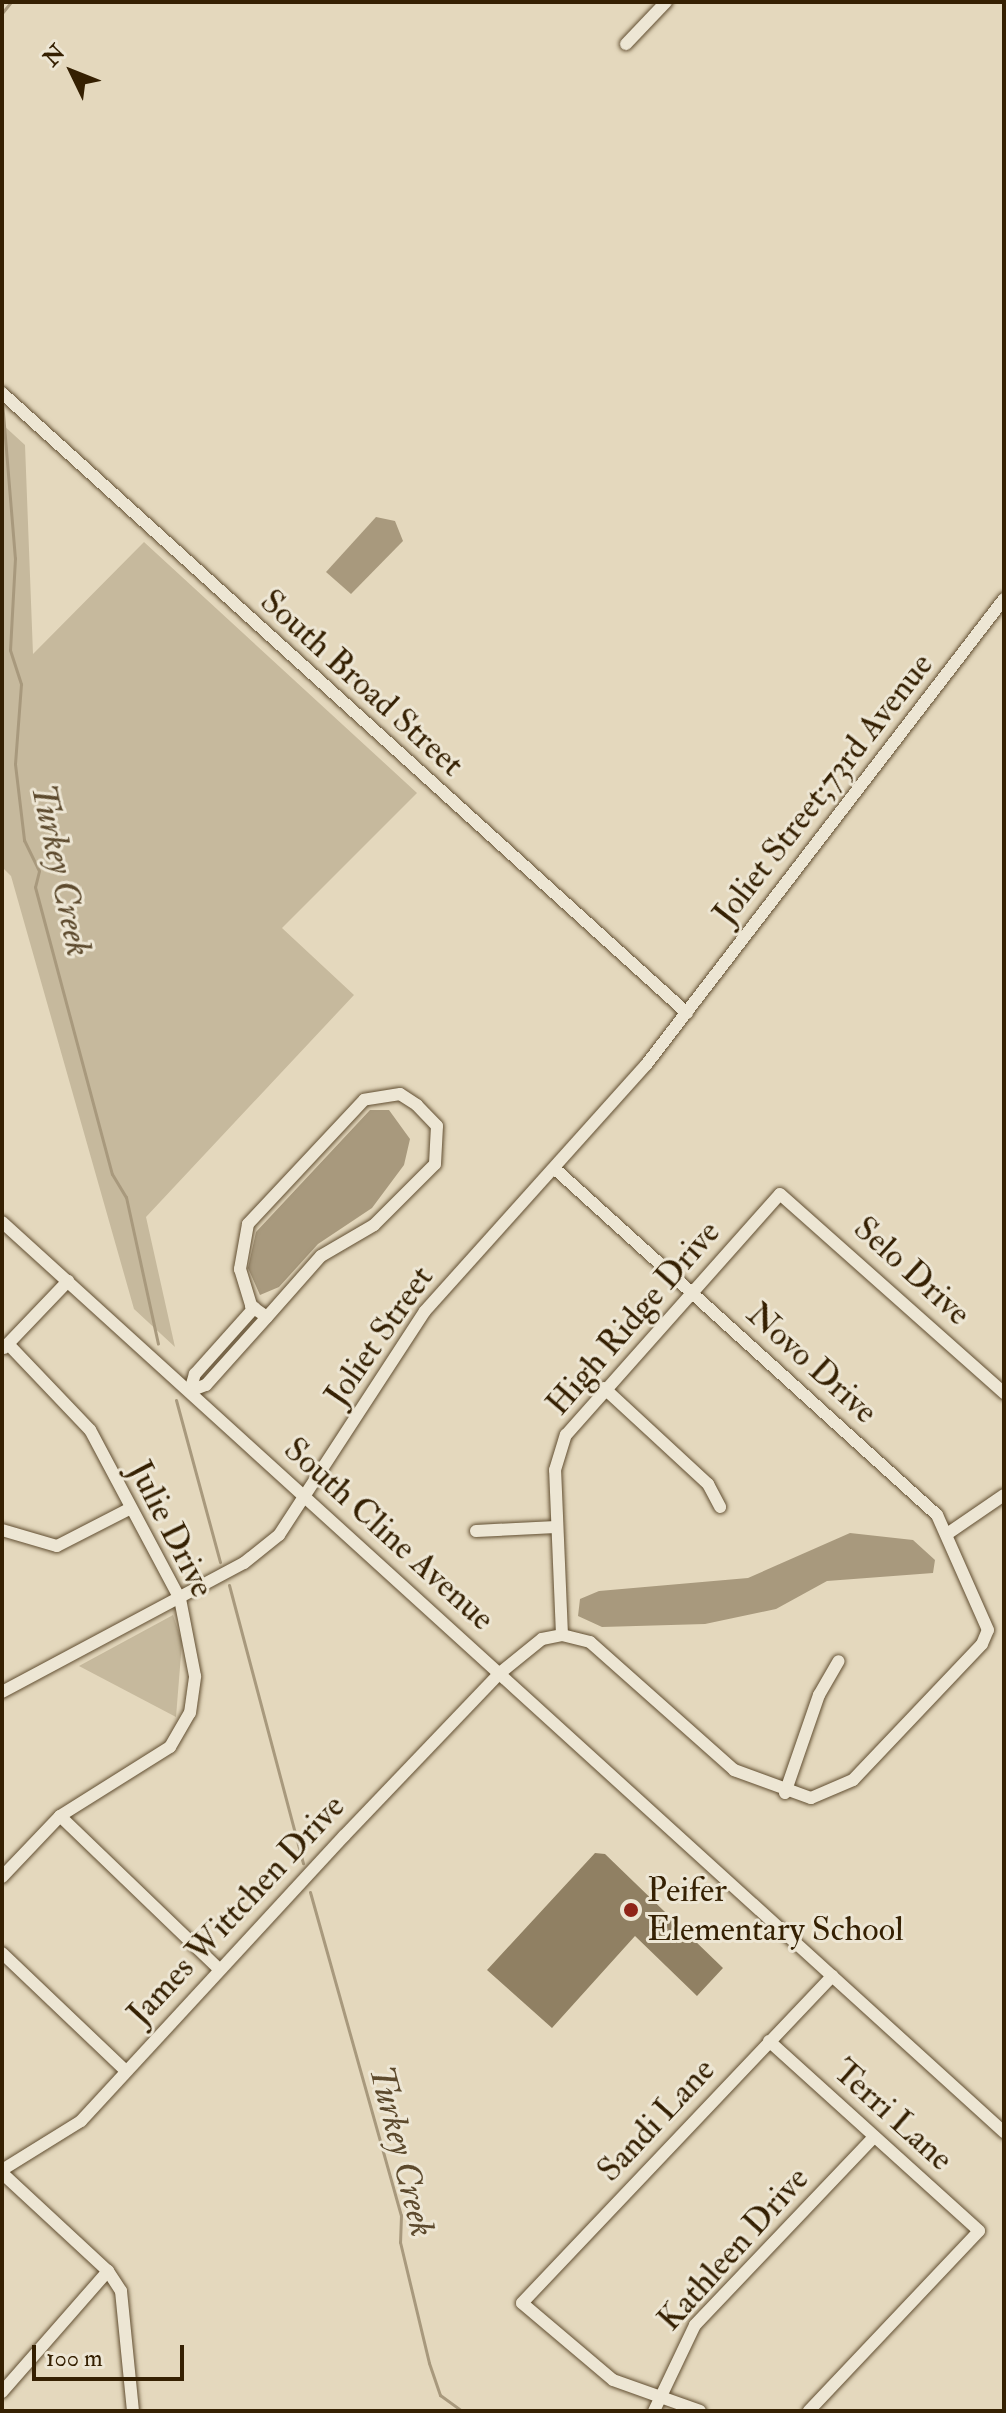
<!DOCTYPE html>
<html>
<head>
<meta charset="utf-8">
<style>
  body { margin:0 }
  #map { position:relative; width:1006px; height:2413px; overflow:hidden; background:#e4d8bd; font-family:"IM FELL Double Pica",serif }
  div>[style] { position:absolute }
  [style*='--x'] { left:calc(var(--x)*1px); top:calc(var(--y)*1px); width:calc(var(--w)*1px); rotate:calc(var(--a)*1deg) }
  .green>* { inset:0; background:#c6b99d }
  .water>* { inset:0; background:#a8997d }
  .stream>* { height:3px; margin:-1.5px; padding:0 1.5px; transform-origin:1.5px; border-radius:1.5px; background:#a8997d }
  .building>* { inset:0; background:#908063 }
  .roads { filter:drop-shadow(0 0 2px #614e31) drop-shadow(0 0 2px #614e31) }
  .minor>* { height:12px; margin:-6px; padding:0 6px; transform-origin:6px; border-radius:6px; background:#ede6d4 }
  .dots>* { width:22px; height:22px; translate:-50% -50%; box-sizing:border-box; border:4px solid #ede6d4; border-radius:50% }
  span { translate:-50% -50%; white-space:nowrap; text-align:center; line-height:1.15; -webkit-text-stroke:6px #ede6d4; paint-order:stroke }
  .street-label { font-size:34px; color:#352002 }
  .poi-label { font-size:34px; color:#352002 }
  .left { translate:0 -50%; text-align:left }
  .water-label { font-size:36px; color:#5d4a2d; font-style:italic }
  .frame { position:absolute; inset:0; border:4px solid #352002; pointer-events:none }
  .north { position:absolute; left:32px; top:32px; width:80px; height:80px; -webkit-text-stroke:6px #ede6d4; paint-order:stroke; rotate:313deg; font-size:22px; font-weight:700; line-height:32px; text-align:center; color:#352002 }
  .north::after { content:''; display:block; margin:auto; width:28px; height:36px; background:#352002; clip-path:polygon(50% 0,100% 100%,50% 72%,0 100%) }
  .scale { position:absolute; left:32px; top:2345px; width:152px; height:36px; box-sizing:border-box; border:4px solid #352002; border-top:0; padding-left:10px; font-size:24px; line-height:28px; white-space:nowrap; color:#352002; -webkit-text-stroke:6px #ede6d4; paint-order:stroke }
</style>
</head>
<body>
<div id="map">
  <div class="green">
    <div style="clip-path:polygon(2px 424px,25px 445px,33px 654px,144px 542px,417px 793px,282px 928px,354px 995px,146px 1217px,175px 1347px,134px 1309px,11px 876px,2px 867px)"></div>
    <div style="clip-path:polygon(173px 1615px,182px 1642px,176px 1717px,79px 1666px)"></div>
  </div>
  <div class="water">
    <div style="clip-path:polygon(376px 517px,395px 521px,403px 541px,351px 594px,326px 572px)"></div>
    <div style="clip-path:polygon(370px 1110px,389px 1110px,410px 1139px,404px 1165px,372px 1208px,318px 1244px,279px 1287px,260px 1295px,248px 1268px,256px 1232px)"></div>
    <div style="clip-path:polygon(850px 1533px,913px 1540px,935px 1560px,933px 1573px,827px 1581px,776px 1609px,705px 1624px,602px 1627px,578px 1616px,580px 1599px,599px 1591px,748px 1578px)"></div>
  </div>
  <div class="stream">
    <div style="--x:2;--y:13;--w:14;--a:-51"></div>
    <div style="--x:2;--y:401;--w:158;--a:85.3"></div>
    <div style="--x:15;--y:558;--w:92;--a:93.1"></div>
    <div style="--x:10;--y:650;--w:36;--a:72"></div>
    <div style="--x:21;--y:684;--w:80;--a:94.3"></div>
    <div style="--x:15;--y:764;--w:77;--a:83.2"></div>
    <div style="--x:24;--y:840;--w:34;--a:64"></div>
    <div style="--x:39;--y:871;--w:16;--a:104"></div>
    <div style="--x:35;--y:887;--w:297;--a:75"></div>
    <div style="--x:112;--y:1174;--w:27;--a:59"></div>
    <div style="--x:126;--y:1197;--w:150;--a:77.7"></div>
    <div style="--x:176;--y:1400;--w:168;--a:74.8"></div>
    <div style="--x:229;--y:1585;--w:288;--a:75.1"></div>
    <div style="--x:310;--y:1892;--w:336;--a:74.3"></div>
    <div style="--x:401;--y:2215;--w:27;--a:92"></div>
    <div style="--x:400;--y:2242;--w:124;--a:76.5"></div>
    <div style="--x:429;--y:2363;--w:34;--a:71"></div>
    <div style="--x:440;--y:2395;--w:27;--a:36"></div>
  </div>
  <div class="building">
    <div style="clip-path:polygon(595px 1853px,605px 1854px,723px 1968px,697px 1996px,635px 1936px,552px 2028px,487px 1970px)"></div>
  </div>
  <div class="roads">
    <div class="minor">
      <div style="--x:626;--y:44;--w:58;--a:-46.4"></div>
      <div style="--x:2;--y:393;--w:924;--a:42.15"></div>
      <div style="--x:2;--y:1222;--w:1354;--a:42.25"></div>
      <div style="--x:4;--y:1348;--w:93;--a:-46.3"></div>
      <div style="--x:604;--y:1388;--w:142;--a:42.7"></div>
      <div style="--x:708;--y:1484;--w:26;--a:62"></div>
      <div style="--x:190;--y:1391;--w:17;--a:-21"></div>
      <div style="--x:206;--y:1385;--w:91;--a:-48.1"></div>
      <div style="--x:267;--y:1317;--w:81;--a:-48.5"></div>
      <div style="--x:321;--y:1256;--w:61;--a:-30.3"></div>
      <div style="--x:374;--y:1225;--w:86;--a:-45"></div>
      <div style="--x:435;--y:1164;--w:38;--a:-87"></div>
      <div style="--x:437;--y:1126;--w:29;--a:-134"></div>
      <div style="--x:417;--y:1105;--w:20;--a:-147"></div>
      <div style="--x:400;--y:1094;--w:36;--a:171"></div>
      <div style="--x:364;--y:1100;--w:170;--a:133.1"></div>
      <div style="--x:248;--y:1224;--w:46;--a:100.1"></div>
      <div style="--x:240;--y:1269;--w:39;--a:73"></div>
      <div style="--x:251;--y:1306;--w:19;--a:35"></div>
      <div style="--x:190;--y:1391;--w:18;--a:-74"></div>
      <div style="--x:195;--y:1374;--w:89;--a:-48.2"></div>
      <div style="--x:2;--y:1530;--w:57;--a:16.2"></div>
      <div style="--x:57;--y:1546;--w:83;--a:-27.2"></div>
      <div style="--x:476;--y:1531;--w:80;--a:-2.9"></div>
      <div style="--x:950;--y:1532;--w:65;--a:-34.4"></div>
      <div style="--x:562;--y:1635;--w:165;--a:-92.4"></div>
      <div style="--x:555;--y:1470;--w:37;--a:-73"></div>
      <div style="--x:566;--y:1435;--w:322;--a:-48.4"></div>
      <div style="--x:780;--y:1194;--w:300;--a:41.6"></div>
      <div style="--x:2;--y:1692;--w:274;--a:-28.1"></div>
      <div style="--x:244;--y:1563;--w:45;--a:-38.7"></div>
      <div style="--x:279;--y:1535;--w:267;--a:-56.9"></div>
      <div style="--x:425;--y:1311;--w:331;--a:-48.1"></div>
      <div style="--x:646;--y:1065;--w:588;--a:-52.47"></div>
      <div style="--x:785;--y:1793;--w:104;--a:-70.9"></div>
      <div style="--x:819;--y:1695;--w:39;--a:-60"></div>
      <div style="--x:60;--y:1816;--w:221;--a:43.9"></div>
      <div style="--x:2;--y:1877;--w:84;--a:-46.4"></div>
      <div style="--x:60;--y:1816;--w:130;--a:-32.1"></div>
      <div style="--x:170;--y:1747;--w:39;--a:-60"></div>
      <div style="--x:190;--y:1713;--w:37;--a:-82"></div>
      <div style="--x:195;--y:1676;--w:78;--a:-101"></div>
      <div style="--x:180;--y:1599;--w:191;--a:-118"></div>
      <div style="--x:90;--y:1430;--w:119;--a:-133.6"></div>
      <div style="--x:2;--y:1953;--w:170;--a:43.6"></div>
      <div style="--x:769;--y:2041;--w:283;--a:42.1"></div>
      <div style="--x:979;--y:2231;--w:248;--a:133.4"></div>
      <div style="--x:2;--y:2170;--w:93;--a:-31.8"></div>
      <div style="--x:81;--y:2121;--w:388;--a:-47.3"></div>
      <div style="--x:344;--y:1836;--w:226;--a:-46.3"></div>
      <div style="--x:500;--y:1673;--w:54;--a:-39"></div>
      <div style="--x:542;--y:1639;--w:20;--a:-11"></div>
      <div style="--x:562;--y:1635;--w:29;--a:14"></div>
      <div style="--x:590;--y:1642;--w:193;--a:41.6"></div>
      <div style="--x:734;--y:1770;--w:82;--a:20"></div>
      <div style="--x:811;--y:1798;--w:46;--a:-23.2"></div>
      <div style="--x:853;--y:1780;--w:187;--a:-46.5"></div>
      <div style="--x:982;--y:1644;--w:15;--a:-67"></div>
      <div style="--x:988;--y:1630;--w:126;--a:-113.9"></div>
      <div style="--x:937;--y:1515;--w:517;--a:-137.82"></div>
      <div style="--x:2;--y:2173;--w:144;--a:42.8"></div>
      <div style="--x:108;--y:2271;--w:24;--a:57"></div>
      <div style="--x:121;--y:2291;--w:121;--a:84.3"></div>
      <div style="--x:2;--y:2392;--w:161;--a:-48.8"></div>
      <div style="--x:654;--y:2411;--w:95;--a:-64.5"></div>
      <div style="--x:695;--y:2325;--w:260;--a:-46.4"></div>
      <div style="--x:700;--y:2411;--w:92;--a:-160.4"></div>
      <div style="--x:613;--y:2380;--w:119;--a:-139.8"></div>
      <div style="--x:522;--y:2303;--w:451;--a:-46.5"></div>
    </div>
  </div>
  <div class="dots">
    <div style="left:631px;top:1910px;background:#8f2418"></div>
  </div>
  <div class="street-label">
    <span style="left:362px;top:683px;rotate:42deg">South Broad Street</span>
    <span style="left:823px;top:789px;rotate:-52deg">Joliet Street;73rd Avenue</span>
    <span style="left:912px;top:1271px;rotate:42deg">Selo Drive</span>
    <span style="left:633px;top:1318px;rotate:-49deg">High Ridge Drive</span>
    <span style="left:379px;top:1336px;rotate:-55deg">Joliet Street</span>
    <span style="left:812px;top:1363px;rotate:42deg">Novo Drive</span>
    <span style="left:171px;top:1529px;rotate:63deg">Julie Drive</span>
    <span style="left:389px;top:1534px;rotate:42deg">South Cline Avenue</span>
    <span style="left:236px;top:1910px;rotate:-47deg">James Wittchen Drive</span>
    <span style="left:893px;top:2115px;rotate:42deg">Terri Lane</span>
    <span style="left:656px;top:2120px;rotate:-47deg">Sandi Lane</span>
    <span style="left:733px;top:2249px;rotate:-48deg">Kathleen Drive</span>
  </div>
  <div class="poi-label">
    <span class="left" style="left:647px;top:1910px">Peifer<br>Elementary School</span>
  </div>
  <div class="water-label">
    <span style="left:61px;top:870px;rotate:78deg">Turkey Creek</span>
    <span style="left:402px;top:2151px;rotate:76deg">Turkey Creek</span>
  </div>
  <div class="frame"></div>
  <div class="north">N</div>
  <div class="scale">100 m</div>
</div>
</body>
</html>
